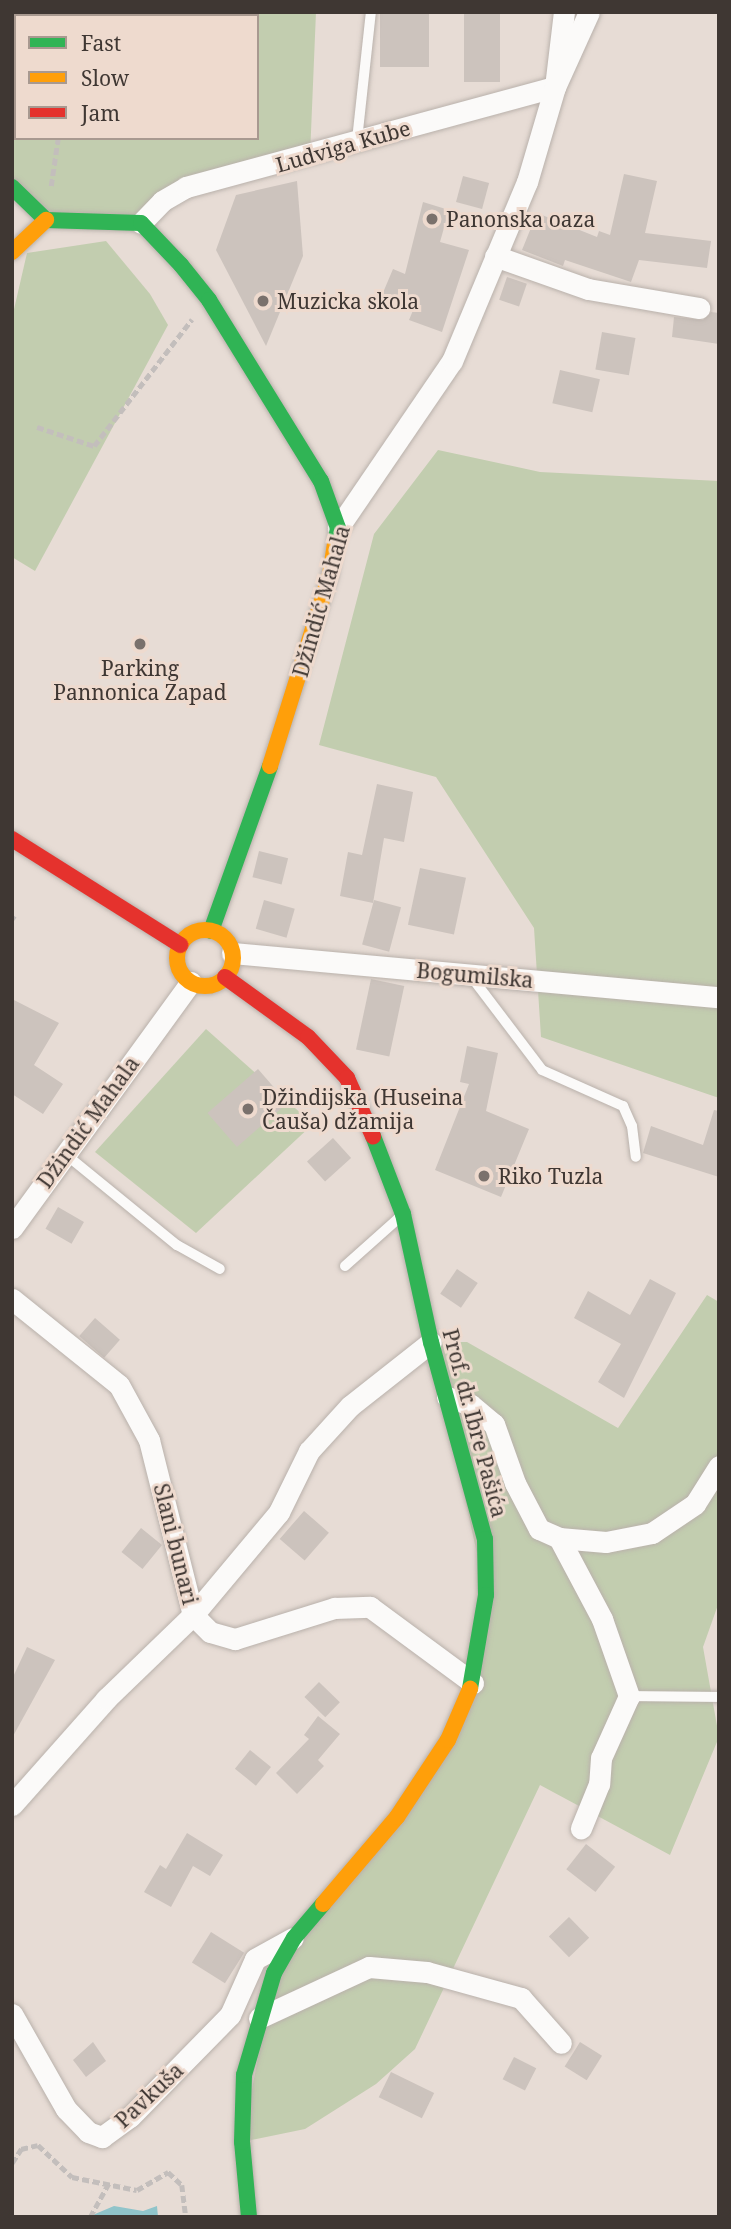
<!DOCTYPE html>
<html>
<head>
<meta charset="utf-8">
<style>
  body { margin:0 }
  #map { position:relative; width:731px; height:2229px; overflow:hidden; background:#e7dcd5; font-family:"Noto Serif",serif }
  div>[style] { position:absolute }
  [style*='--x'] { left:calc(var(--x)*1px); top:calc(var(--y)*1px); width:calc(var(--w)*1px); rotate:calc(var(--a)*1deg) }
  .green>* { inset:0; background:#c2cdaf }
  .water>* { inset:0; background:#90c4ca }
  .building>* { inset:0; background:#ccc3bd; transform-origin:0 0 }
  .path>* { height:4.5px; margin-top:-2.25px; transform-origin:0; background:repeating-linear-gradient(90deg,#c3bebc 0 7px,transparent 0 10.5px) }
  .roads { filter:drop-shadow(0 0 2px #b9b1ab) drop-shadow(0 0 2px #b9b1ab) }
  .lane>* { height:10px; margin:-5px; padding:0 5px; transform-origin:5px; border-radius:5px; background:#fbfaf9 }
  .street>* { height:21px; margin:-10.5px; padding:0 10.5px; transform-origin:10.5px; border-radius:10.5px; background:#fbfaf9 }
  .fast>* { height:16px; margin:-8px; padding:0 8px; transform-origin:8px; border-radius:8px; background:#30b455 }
  .slow>* { height:16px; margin:-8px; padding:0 8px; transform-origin:8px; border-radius:8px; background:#ff9f0a }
  .slow>.ring { margin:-8px; padding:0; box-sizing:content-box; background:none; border:16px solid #ff9f0a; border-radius:50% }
  .jam>* { height:16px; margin:-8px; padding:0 8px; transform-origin:8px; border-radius:8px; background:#e5322d }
  .dots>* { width:19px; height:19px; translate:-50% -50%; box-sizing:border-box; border:4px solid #eedace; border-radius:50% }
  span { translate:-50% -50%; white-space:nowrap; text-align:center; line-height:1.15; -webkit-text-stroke:6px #eedace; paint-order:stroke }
  .street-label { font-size:21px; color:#3f3733 }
  .poi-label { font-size:21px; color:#3f3733 }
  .left { translate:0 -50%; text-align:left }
  .frame { position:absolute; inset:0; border:14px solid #3f3733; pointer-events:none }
  .legend { position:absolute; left:14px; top:14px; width:245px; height:126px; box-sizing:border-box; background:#eedace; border:2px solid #a89990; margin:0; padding:9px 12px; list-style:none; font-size:21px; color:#3f3733 }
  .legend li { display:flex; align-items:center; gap:14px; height:35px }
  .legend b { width:35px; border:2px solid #a89990 }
</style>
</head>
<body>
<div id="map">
  <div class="green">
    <div style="clip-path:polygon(evenodd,12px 12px,316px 12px,310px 156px,186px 187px,141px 223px,46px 220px,12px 187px,12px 12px,16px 16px,257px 16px,257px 138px,16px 138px,16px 16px)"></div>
    <div style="clip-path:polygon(106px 241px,150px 294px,168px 325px,35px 571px,12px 557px,12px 318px,27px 253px)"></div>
    <div style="clip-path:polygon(438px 450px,540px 472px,719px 481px,719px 1098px,541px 1037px,534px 928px,436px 777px,319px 745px,374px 534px)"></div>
    <div style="clip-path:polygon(206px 1029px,313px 1124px,196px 1233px,95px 1152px)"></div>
    <div style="clip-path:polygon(707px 1295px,719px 1302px,719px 1602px,703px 1647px,719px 1737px,670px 1855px,540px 1785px,415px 2049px,376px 2084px,305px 2129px,242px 2142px,274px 1973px,448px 1740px,486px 1595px,431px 1342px,467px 1342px,618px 1428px)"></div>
  </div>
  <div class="water">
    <div style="clip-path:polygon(114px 2206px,143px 2211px,157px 2206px,158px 2217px,88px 2217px)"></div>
  </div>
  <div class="building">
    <div style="left:380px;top:12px;width:49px;height:55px"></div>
    <div style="left:464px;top:12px;width:36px;height:70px"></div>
    <div style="clip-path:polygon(624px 174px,657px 181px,645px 233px,711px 241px,707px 268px,639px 260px,631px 282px,565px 260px,563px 266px,522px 250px,537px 213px,597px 237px,599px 231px,610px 235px)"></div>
    <div style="left:463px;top:176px;width:27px;height:27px;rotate:15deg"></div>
    <div style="clip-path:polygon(297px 181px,303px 256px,266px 346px,216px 250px,236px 195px)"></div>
    <div style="clip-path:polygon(423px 202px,449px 210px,440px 242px,469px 250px,442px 332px,409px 320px,414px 308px,382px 295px,393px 269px,405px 274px)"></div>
    <div style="left:507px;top:277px;width:21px;height:24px;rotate:19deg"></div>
    <div style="clip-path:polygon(711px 312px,719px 313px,719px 344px,672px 337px,674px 317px,703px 320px)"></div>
    <div style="left:602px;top:332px;width:34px;height:38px;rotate:10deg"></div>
    <div style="left:560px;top:370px;width:41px;height:34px;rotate:13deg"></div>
    <div style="clip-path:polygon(377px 784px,413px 792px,404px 842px,384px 838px,373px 903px,340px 896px,348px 852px,362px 855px)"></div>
    <div style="left:259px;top:851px;width:30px;height:27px;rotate:14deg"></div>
    <div style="left:420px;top:868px;width:47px;height:58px;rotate:12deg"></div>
    <div style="left:264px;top:900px;width:32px;height:30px;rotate:16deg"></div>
    <div style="left:374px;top:900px;width:28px;height:46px;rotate:15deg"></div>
    <div style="left:371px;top:979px;width:34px;height:72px;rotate:12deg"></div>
    <div style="clip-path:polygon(12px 999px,59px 1023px,34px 1065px,63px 1084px,43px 1114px,12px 1094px)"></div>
    <div style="clip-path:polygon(467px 1046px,498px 1053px,486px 1111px,529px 1129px,501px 1197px,435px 1170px,469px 1084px,460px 1082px)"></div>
    <div style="left:258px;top:1069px;width:45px;height:67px;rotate:49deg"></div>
    <div style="clip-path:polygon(714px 1110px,719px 1111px,719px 1177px,643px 1153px,651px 1126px,703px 1145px)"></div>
    <div style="left:333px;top:1138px;width:27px;height:35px;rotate:48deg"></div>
    <div style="left:58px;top:1207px;width:30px;height:25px;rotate:30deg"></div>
    <div style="left:457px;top:1269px;width:25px;height:30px;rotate:34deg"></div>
    <div style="clip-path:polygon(650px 1279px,676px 1293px,624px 1398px,598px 1382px,621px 1344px,574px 1318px,588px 1291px,630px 1315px)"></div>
    <div style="left:95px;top:1318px;width:33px;height:24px;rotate:41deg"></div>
    <div style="left:304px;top:1511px;width:33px;height:37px;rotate:41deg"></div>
    <div style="left:141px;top:1528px;width:27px;height:31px;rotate:39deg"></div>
    <div style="clip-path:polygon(27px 1647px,55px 1660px,12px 1738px,12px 1679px)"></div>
    <div style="left:319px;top:1682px;width:29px;height:21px;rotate:44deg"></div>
    <div style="clip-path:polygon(318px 1716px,340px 1734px,318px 1760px,324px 1766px,297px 1794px,276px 1773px,309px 1739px,304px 1735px)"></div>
    <div style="left:250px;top:1750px;width:27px;height:24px;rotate:39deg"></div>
    <div style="clip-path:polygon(187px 1833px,223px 1855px,210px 1876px,193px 1866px,171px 1907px,144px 1892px,160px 1865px,166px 1869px)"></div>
    <div style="left:586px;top:1844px;width:37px;height:32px;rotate:38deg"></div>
    <div style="left:569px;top:1917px;width:29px;height:28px;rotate:46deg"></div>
    <div style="left:211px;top:1932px;width:39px;height:36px;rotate:32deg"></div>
    <div style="clip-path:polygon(93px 2042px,106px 2061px,86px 2077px,73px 2060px)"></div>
    <div style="left:580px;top:2042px;width:26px;height:29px;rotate:32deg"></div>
    <div style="left:514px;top:2057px;width:25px;height:25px;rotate:27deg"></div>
    <div style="left:391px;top:2072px;width:48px;height:28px;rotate:26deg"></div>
  </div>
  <div class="path">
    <div style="--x:77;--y:16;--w:4;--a:-63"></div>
    <div style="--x:51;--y:186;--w:49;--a:-81.7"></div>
    <div style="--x:37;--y:427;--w:60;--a:18.4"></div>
    <div style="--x:94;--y:446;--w:160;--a:-52.3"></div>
    <div style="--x:12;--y:919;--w:4;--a:-56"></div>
    <div style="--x:12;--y:2163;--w:17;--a:-57"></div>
    <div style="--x:21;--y:2149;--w:17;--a:-13"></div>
    <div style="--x:38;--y:2145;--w:47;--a:43.3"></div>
    <div style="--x:72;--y:2177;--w:66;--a:11.3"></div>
    <div style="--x:137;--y:2190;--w:36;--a:-30"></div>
    <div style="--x:168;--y:2172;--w:19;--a:43"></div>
    <div style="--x:182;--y:2185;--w:32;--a:83"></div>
    <div style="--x:90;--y:2217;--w:39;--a:-61"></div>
  </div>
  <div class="roads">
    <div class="lane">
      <div style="--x:357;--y:140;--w:129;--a:-83.8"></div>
      <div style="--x:470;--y:975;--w:119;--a:52.8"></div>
      <div style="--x:542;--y:1070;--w:89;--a:24"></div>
      <div style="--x:623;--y:1106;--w:22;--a:66"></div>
      <div style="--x:632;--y:1126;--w:31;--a:83"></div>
      <div style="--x:64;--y:1153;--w:146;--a:39.2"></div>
      <div style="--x:177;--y:1245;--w:49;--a:29.2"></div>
      <div style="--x:345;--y:1266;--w:74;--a:-41.7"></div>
      <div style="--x:629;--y:1696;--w:90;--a:0.6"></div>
    </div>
    <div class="street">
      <div style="--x:141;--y:223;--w:30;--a:-46"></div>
      <div style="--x:162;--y:201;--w:28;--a:-30"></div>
      <div style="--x:186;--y:187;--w:382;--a:-15.2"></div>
      <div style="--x:555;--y:87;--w:82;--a:-65.6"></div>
      <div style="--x:495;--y:256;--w:99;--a:19.5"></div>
      <div style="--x:588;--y:289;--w:113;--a:9.7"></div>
      <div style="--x:338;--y:528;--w:202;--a:-55.7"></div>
      <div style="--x:452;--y:361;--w:194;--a:-67.3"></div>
      <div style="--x:527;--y:182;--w:99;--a:-73.6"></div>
      <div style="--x:555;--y:87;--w:76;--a:-83.2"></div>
      <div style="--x:232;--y:953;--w:489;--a:5.2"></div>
      <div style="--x:12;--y:1228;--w:304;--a:-54"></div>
      <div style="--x:12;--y:1299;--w:137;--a:38.8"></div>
      <div style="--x:119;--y:1385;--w:63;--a:61.4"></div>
      <div style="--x:149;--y:1440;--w:180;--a:75.9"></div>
      <div style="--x:193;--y:1615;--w:24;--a:45"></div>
      <div style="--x:210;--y:1632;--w:26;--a:16"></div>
      <div style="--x:235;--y:1639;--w:104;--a:-17.4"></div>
      <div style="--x:334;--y:1608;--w:36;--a:-2"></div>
      <div style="--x:370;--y:1607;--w:128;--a:36.4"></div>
      <div style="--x:447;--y:1397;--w:25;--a:18"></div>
      <div style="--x:471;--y:1405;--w:30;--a:40"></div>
      <div style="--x:494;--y:1424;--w:63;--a:70.4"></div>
      <div style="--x:515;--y:1483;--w:52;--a:62.4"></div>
      <div style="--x:539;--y:1529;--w:22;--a:24"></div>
      <div style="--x:559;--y:1538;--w:47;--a:4.9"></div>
      <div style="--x:606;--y:1542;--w:47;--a:-11.1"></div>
      <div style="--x:652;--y:1533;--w:52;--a:-34"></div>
      <div style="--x:695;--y:1504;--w:45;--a:-57.7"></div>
      <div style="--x:559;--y:1538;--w:92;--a:62"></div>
      <div style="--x:602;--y:1619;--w:82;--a:70.7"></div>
      <div style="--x:629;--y:1696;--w:68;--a:114.3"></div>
      <div style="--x:601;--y:1758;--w:26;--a:94"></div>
      <div style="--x:599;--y:1784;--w:48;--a:112.2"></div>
      <div style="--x:12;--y:1805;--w:142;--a:-48.4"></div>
      <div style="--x:106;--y:1699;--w:121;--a:-44"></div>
      <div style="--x:193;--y:1615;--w:134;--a:-50.1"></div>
      <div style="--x:279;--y:1512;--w:68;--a:-63.8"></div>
      <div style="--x:309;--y:1451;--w:61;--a:-47.7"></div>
      <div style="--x:350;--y:1406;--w:103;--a:-38.3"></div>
      <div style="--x:12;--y:2014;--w:109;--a:60.4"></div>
      <div style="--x:66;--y:2109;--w:32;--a:46"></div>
      <div style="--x:88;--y:2132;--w:15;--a:20"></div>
      <div style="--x:102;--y:2137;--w:34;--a:-36"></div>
      <div style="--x:130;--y:2117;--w:143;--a:-45.6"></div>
      <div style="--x:230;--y:2015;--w:61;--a:-65.9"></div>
      <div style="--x:255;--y:1959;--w:43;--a:-28.9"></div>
      <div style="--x:259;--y:2018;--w:121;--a:-24.9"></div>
      <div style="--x:369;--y:1967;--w:58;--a:4.9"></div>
      <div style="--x:427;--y:1972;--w:98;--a:15.5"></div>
      <div style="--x:521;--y:1998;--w:60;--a:48.4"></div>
    </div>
    <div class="fast">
      <div style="--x:12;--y:187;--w:47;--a:44.1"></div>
      <div style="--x:46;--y:220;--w:95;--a:1.8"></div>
      <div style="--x:141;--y:223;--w:58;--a:46.4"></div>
      <div style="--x:181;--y:265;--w:45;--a:51.3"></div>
      <div style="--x:209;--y:300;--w:213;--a:58.3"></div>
      <div style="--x:321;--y:481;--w:50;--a:70.1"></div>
      <div style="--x:338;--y:528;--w:15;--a:101"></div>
      <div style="--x:211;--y:931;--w:175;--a:-70.3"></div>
      <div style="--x:373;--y:1136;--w:84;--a:69"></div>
      <div style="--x:403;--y:1214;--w:131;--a:77.7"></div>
      <div style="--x:431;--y:1342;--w:204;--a:74.7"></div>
      <div style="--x:485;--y:1539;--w:56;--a:89"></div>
      <div style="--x:486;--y:1595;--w:95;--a:99.7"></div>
      <div style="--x:249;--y:2217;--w:75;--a:-95.3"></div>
      <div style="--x:242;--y:2142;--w:67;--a:-88.3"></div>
      <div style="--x:244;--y:2075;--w:106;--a:-73.6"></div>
      <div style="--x:274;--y:1973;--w:40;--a:-60.3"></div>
      <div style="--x:294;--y:1938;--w:45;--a:-49.5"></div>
    </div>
    <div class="slow">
      <div style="--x:12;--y:252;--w:47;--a:-43.3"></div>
      <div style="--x:270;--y:766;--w:200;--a:-72.6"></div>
      <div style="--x:330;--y:575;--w:32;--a:-81"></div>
      <div class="ring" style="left:177px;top:930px;width:40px;height:40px"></div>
      <div style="--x:323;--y:1904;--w:114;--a:-49.6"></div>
      <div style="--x:397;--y:1817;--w:92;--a:-56.5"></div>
      <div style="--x:448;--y:1740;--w:56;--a:-66.7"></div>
    </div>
    <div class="jam">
      <div style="--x:12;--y:839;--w:199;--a:32.2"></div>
      <div style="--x:225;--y:977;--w:102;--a:35.9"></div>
      <div style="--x:308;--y:1037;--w:57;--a:46.4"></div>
      <div style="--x:347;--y:1078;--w:64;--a:65.9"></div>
    </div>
  </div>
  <div class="dots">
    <div style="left:432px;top:219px;background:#7a716c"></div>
    <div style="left:263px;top:301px;background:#7a716c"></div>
    <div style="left:140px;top:644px;background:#7a716c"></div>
    <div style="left:248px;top:1109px;background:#7a716c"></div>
    <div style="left:484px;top:1176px;background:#7a716c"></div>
  </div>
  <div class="street-label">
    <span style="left:343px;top:146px;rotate:-16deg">Ludviga Kube</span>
    <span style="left:321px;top:601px;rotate:-74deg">Džindić Mahala</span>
    <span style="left:475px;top:975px;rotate:5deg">Bogumilska</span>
    <span style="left:88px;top:1122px;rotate:-54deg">Džindić Mahala</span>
    <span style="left:475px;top:1423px;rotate:75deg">Prof. dr. Ibre Pašića</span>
    <span style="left:176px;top:1544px;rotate:76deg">Slani bunari</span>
    <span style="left:149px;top:2095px;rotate:-43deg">Pavkuša</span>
  </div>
  <div class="poi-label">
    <span class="left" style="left:446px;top:219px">Panonska oaza</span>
    <span class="left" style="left:277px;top:301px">Muzicka skola</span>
    <span style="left:140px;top:680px">Parking<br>Pannonica Zapad</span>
    <span class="left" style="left:262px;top:1109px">Džindijska (Huseina<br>Čauša) džamija</span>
    <span class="left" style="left:498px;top:1176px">Riko Tuzla</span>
  </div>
  <div class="frame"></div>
  <ul class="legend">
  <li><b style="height:9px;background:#30b455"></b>Fast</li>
  <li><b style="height:9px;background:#ff9f0a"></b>Slow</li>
  <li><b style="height:9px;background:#e5322d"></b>Jam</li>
  </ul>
</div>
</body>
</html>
